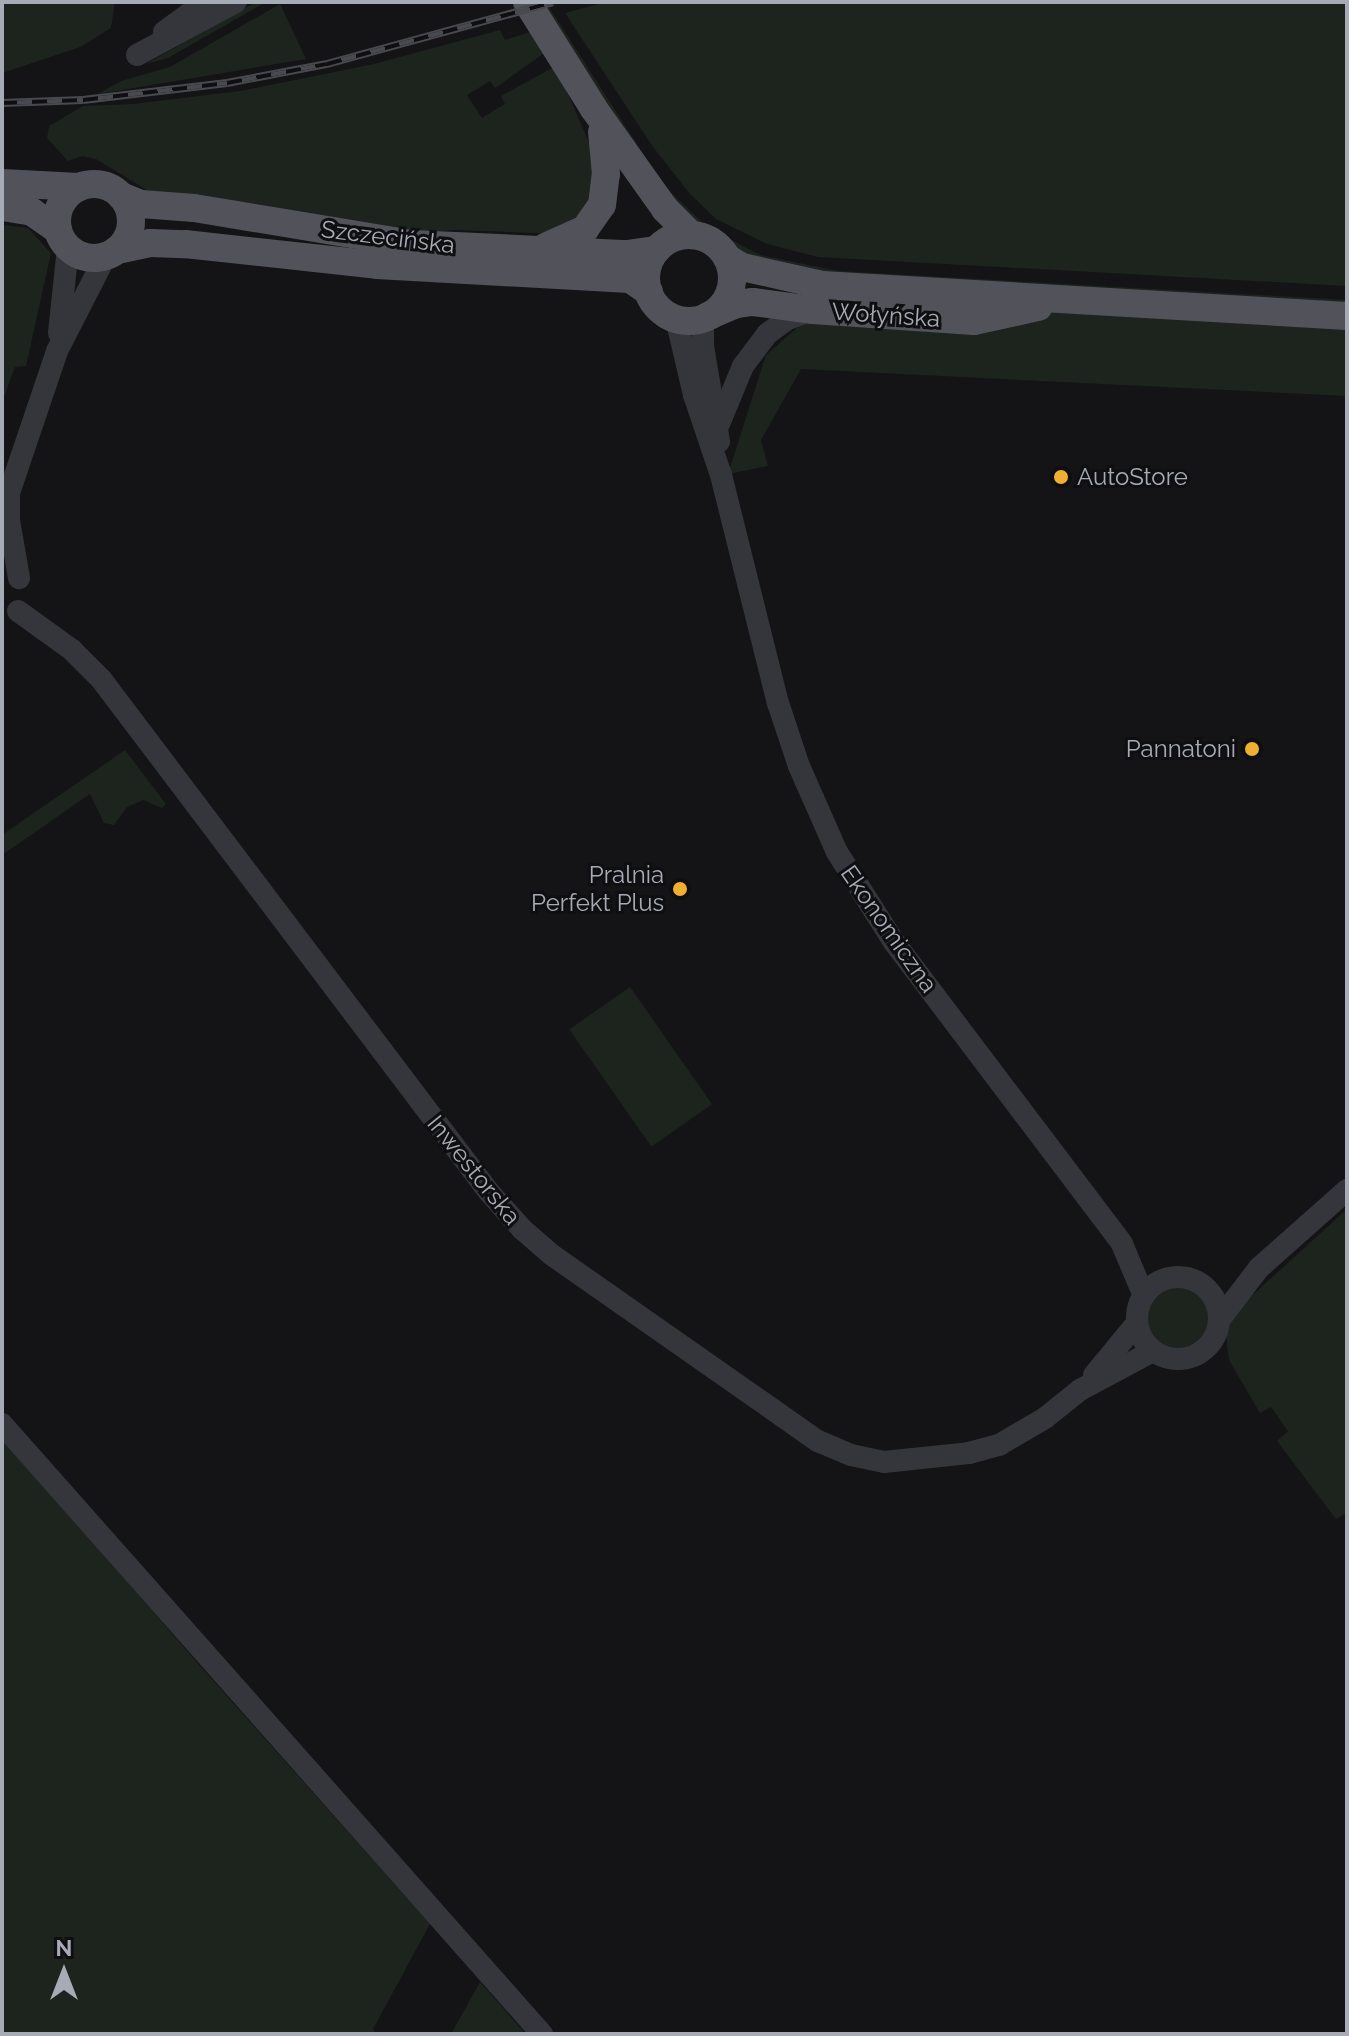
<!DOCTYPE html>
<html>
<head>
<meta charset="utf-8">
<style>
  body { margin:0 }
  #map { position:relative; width:1349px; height:2036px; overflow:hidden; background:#141416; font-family:Raleway,sans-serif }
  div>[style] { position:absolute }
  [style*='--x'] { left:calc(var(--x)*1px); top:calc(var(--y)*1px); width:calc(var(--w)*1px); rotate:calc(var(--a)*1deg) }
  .green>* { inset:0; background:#1d241d; transform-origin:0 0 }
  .round { border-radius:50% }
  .minor>* { height:22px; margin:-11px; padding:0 11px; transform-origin:11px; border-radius:11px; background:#35363b }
  .minor>.ring { margin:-11px; padding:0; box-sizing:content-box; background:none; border:22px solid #35363b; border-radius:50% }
  .major>* { height:28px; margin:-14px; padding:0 14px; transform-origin:14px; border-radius:14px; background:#52535a }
  .major>.ring { margin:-14px; padding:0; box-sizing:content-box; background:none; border:28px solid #52535a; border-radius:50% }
  .rail>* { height:8px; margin-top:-4px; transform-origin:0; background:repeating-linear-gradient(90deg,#0f0f11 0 15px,#484a50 0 30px); box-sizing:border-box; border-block:2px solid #484a50 }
  .dots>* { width:22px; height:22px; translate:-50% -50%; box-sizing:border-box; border:4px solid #0f0f11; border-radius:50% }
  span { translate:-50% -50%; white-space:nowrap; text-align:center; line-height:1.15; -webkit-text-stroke:6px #0f0f11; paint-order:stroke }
  .street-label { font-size:24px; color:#a6abb6 }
  .poi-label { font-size:24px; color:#a6abb6 }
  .left { translate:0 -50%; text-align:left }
  .right { translate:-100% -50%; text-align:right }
  .frame { position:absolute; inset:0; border:4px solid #a6abb6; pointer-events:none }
  .north { position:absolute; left:24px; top:1932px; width:80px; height:80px; -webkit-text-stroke:6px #0f0f11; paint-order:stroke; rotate:0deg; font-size:22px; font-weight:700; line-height:32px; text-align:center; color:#a6abb6 }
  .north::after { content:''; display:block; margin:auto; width:28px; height:36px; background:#a6abb6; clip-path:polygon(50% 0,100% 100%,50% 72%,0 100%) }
</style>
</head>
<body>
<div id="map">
  <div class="green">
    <div style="clip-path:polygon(2px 2px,115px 2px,111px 28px,80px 47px,2px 73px)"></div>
    <div style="clip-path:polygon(256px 2px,266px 2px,168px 58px,146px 64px)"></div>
    <div style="clip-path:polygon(606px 2px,1347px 2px,1347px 286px,818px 257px,767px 244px,716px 219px,690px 194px,653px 147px,565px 13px)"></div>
    <div style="clip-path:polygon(280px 4px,306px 59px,98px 94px,121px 81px,170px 67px)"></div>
    <div style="clip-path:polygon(549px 7px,663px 185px,707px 227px,760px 255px,838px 271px,1347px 300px,1347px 308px,837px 279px,800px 274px,758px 262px,702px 233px,664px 198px,625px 142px,542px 9px)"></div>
    <div style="clip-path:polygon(500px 30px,505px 40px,534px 31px,543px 45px,543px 54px,495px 88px,490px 81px,467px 95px,482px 118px,505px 104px,501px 96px,552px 68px,558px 71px,596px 159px,596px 202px,561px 234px,455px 230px,400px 234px,251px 203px,150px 192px,96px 159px,82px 156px,68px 161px,47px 138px,49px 126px,83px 106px,133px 104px,240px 91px,374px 64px)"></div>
    <div style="clip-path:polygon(2px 225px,28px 228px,51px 253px,26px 366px,15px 367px,2px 402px)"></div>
    <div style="clip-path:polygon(1057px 308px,1347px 327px,1347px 396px,801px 369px,761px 440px,768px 466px,728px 474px,766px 355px,807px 319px)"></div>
    <div style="clip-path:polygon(125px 750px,166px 804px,162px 808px,143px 800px,127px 807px,114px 825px,104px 823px,90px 794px,2px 855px,2px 835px)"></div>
    <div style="left:630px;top:987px;width:143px;height:74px;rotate:55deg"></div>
    <div style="clip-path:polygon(1347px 1209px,1347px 1512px,1336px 1519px,1277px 1441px,1288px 1431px,1271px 1407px,1260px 1413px,1229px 1360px,1226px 1336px,1234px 1312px)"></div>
    <div class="round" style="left:1146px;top:1285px;width:64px;height:64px"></div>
    <div style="clip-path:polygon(2px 1435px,192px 1657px,430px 1924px,373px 2029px,376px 2034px,2px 2034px)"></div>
    <div style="clip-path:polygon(480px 1982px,526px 2034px,451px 2034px)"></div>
  </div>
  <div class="minor">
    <div style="--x:164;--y:32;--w:51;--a:-36.2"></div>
    <div style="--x:137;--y:55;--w:112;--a:-28.2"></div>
    <div style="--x:676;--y:318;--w:79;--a:76.8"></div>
    <div style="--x:694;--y:395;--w:84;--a:71.4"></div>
    <div style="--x:721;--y:475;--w:235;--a:76"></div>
    <div style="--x:778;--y:703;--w:66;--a:71.6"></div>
    <div style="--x:799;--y:766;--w:94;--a:66.2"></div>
    <div style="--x:837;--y:852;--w:107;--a:57.7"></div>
    <div style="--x:894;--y:942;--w:378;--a:52.9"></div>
    <div style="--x:1122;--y:1244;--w:56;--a:67.1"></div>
    <div style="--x:703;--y:318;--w:28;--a:90"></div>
    <div style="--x:703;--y:346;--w:97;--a:80.5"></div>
    <div style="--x:59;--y:333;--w:86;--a:-84"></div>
    <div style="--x:719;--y:424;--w:63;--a:-67.5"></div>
    <div style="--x:743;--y:366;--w:40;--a:-53"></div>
    <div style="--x:767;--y:334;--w:26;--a:-36"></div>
    <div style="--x:788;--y:319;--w:27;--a:-20"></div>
    <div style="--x:9;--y:493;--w:150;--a:-71.3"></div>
    <div style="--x:57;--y:351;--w:106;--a:-62.9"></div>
    <div style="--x:2;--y:518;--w:26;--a:-74"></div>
    <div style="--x:9;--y:493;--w:27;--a:90"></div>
    <div style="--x:9;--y:520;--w:59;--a:80.2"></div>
    <div style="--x:18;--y:611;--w:67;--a:35.8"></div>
    <div style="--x:72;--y:650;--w:41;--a:45"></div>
    <div style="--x:101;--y:679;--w:643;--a:52.9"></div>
    <div style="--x:489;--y:1192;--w:50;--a:48.3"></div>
    <div style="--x:522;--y:1229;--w:40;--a:41"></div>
    <div style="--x:552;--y:1255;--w:325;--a:35"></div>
    <div style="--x:818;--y:1441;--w:36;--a:23"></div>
    <div style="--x:851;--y:1455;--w:34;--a:12"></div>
    <div style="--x:884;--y:1462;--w:85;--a:-6"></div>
    <div style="--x:969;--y:1453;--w:31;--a:-15"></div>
    <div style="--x:999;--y:1445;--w:53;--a:-30.4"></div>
    <div style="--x:1045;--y:1418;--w:45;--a:-38.7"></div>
    <div style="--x:1080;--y:1390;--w:83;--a:-28.1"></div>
    <div class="ring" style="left:1137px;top:1277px;width:60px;height:60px"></div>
    <div style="--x:1220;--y:1319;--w:64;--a:-52.6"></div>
    <div style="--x:1259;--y:1268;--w:118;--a:-41.6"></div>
    <div style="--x:1094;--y:1375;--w:67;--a:-50.4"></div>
    <div style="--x:2;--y:1424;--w:815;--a:48.48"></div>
  </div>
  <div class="major">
    <div style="--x:527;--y:2;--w:126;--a:57.9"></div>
    <div style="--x:594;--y:109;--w:123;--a:54.6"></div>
    <div style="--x:665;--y:209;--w:37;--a:45"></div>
    <div style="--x:2;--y:183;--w:77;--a:3"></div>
    <div class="ring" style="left:57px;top:184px;width:46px;height:46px"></div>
    <div style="--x:121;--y:196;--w:22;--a:22"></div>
    <div style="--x:141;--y:204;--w:53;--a:4.3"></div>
    <div style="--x:194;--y:208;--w:221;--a:9.4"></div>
    <div style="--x:412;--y:244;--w:215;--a:2.7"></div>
    <div style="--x:627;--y:254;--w:30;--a:-8"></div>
    <div style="--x:2;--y:207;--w:30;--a:9"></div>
    <div style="--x:32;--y:212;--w:32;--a:35"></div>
    <div class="ring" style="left:646px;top:235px;width:58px;height:58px"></div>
    <div style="--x:545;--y:247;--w:44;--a:-24.2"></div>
    <div style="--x:585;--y:229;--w:29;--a:-55"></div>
    <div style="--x:602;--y:205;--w:31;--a:-83"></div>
    <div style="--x:606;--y:174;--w:42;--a:-95.4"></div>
    <div style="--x:117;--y:250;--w:34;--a:-12"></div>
    <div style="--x:150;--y:243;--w:35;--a:2"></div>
    <div style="--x:185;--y:244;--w:193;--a:6.2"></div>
    <div style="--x:377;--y:265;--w:253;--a:3.2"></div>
    <div style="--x:630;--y:279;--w:23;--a:34"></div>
    <div style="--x:727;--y:258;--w:17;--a:31"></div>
    <div style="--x:742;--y:267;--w:82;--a:12.7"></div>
    <div style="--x:822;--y:285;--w:526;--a:3.38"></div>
    <div style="--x:708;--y:316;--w:30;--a:-23"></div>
    <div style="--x:736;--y:304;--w:17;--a:-7"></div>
    <div style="--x:753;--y:302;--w:61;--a:7.6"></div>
    <div style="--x:813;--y:310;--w:161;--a:3.9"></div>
    <div style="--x:974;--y:321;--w:66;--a:-12.3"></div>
  </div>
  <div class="rail">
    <div style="--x:2;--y:103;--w:81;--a:-2.1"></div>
    <div style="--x:83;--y:100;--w:145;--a:-6.7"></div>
    <div style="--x:227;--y:83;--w:102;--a:-10.8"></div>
    <div style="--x:327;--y:64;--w:234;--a:-15.3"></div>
  </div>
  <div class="dots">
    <div style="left:1061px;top:477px;background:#f0af33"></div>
    <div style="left:1252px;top:749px;background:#f0af33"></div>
    <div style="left:680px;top:889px;background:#f0af33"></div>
  </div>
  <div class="street-label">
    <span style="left:388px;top:237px;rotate:7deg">Szczecińska</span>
    <span style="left:886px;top:315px;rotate:4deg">Wołyńska</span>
    <span style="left:889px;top:929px;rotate:55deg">Ekonomiczna</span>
    <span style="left:474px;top:1170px;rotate:51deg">Inwestorska</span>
  </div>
  <div class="poi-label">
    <span class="left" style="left:1077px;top:477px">AutoStore</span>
    <span class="right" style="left:1236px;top:749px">Pannatoni</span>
    <span class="right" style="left:664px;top:889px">Pralnia<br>Perfekt Plus</span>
  </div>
  <div class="frame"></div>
  <div class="north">N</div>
</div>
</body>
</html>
